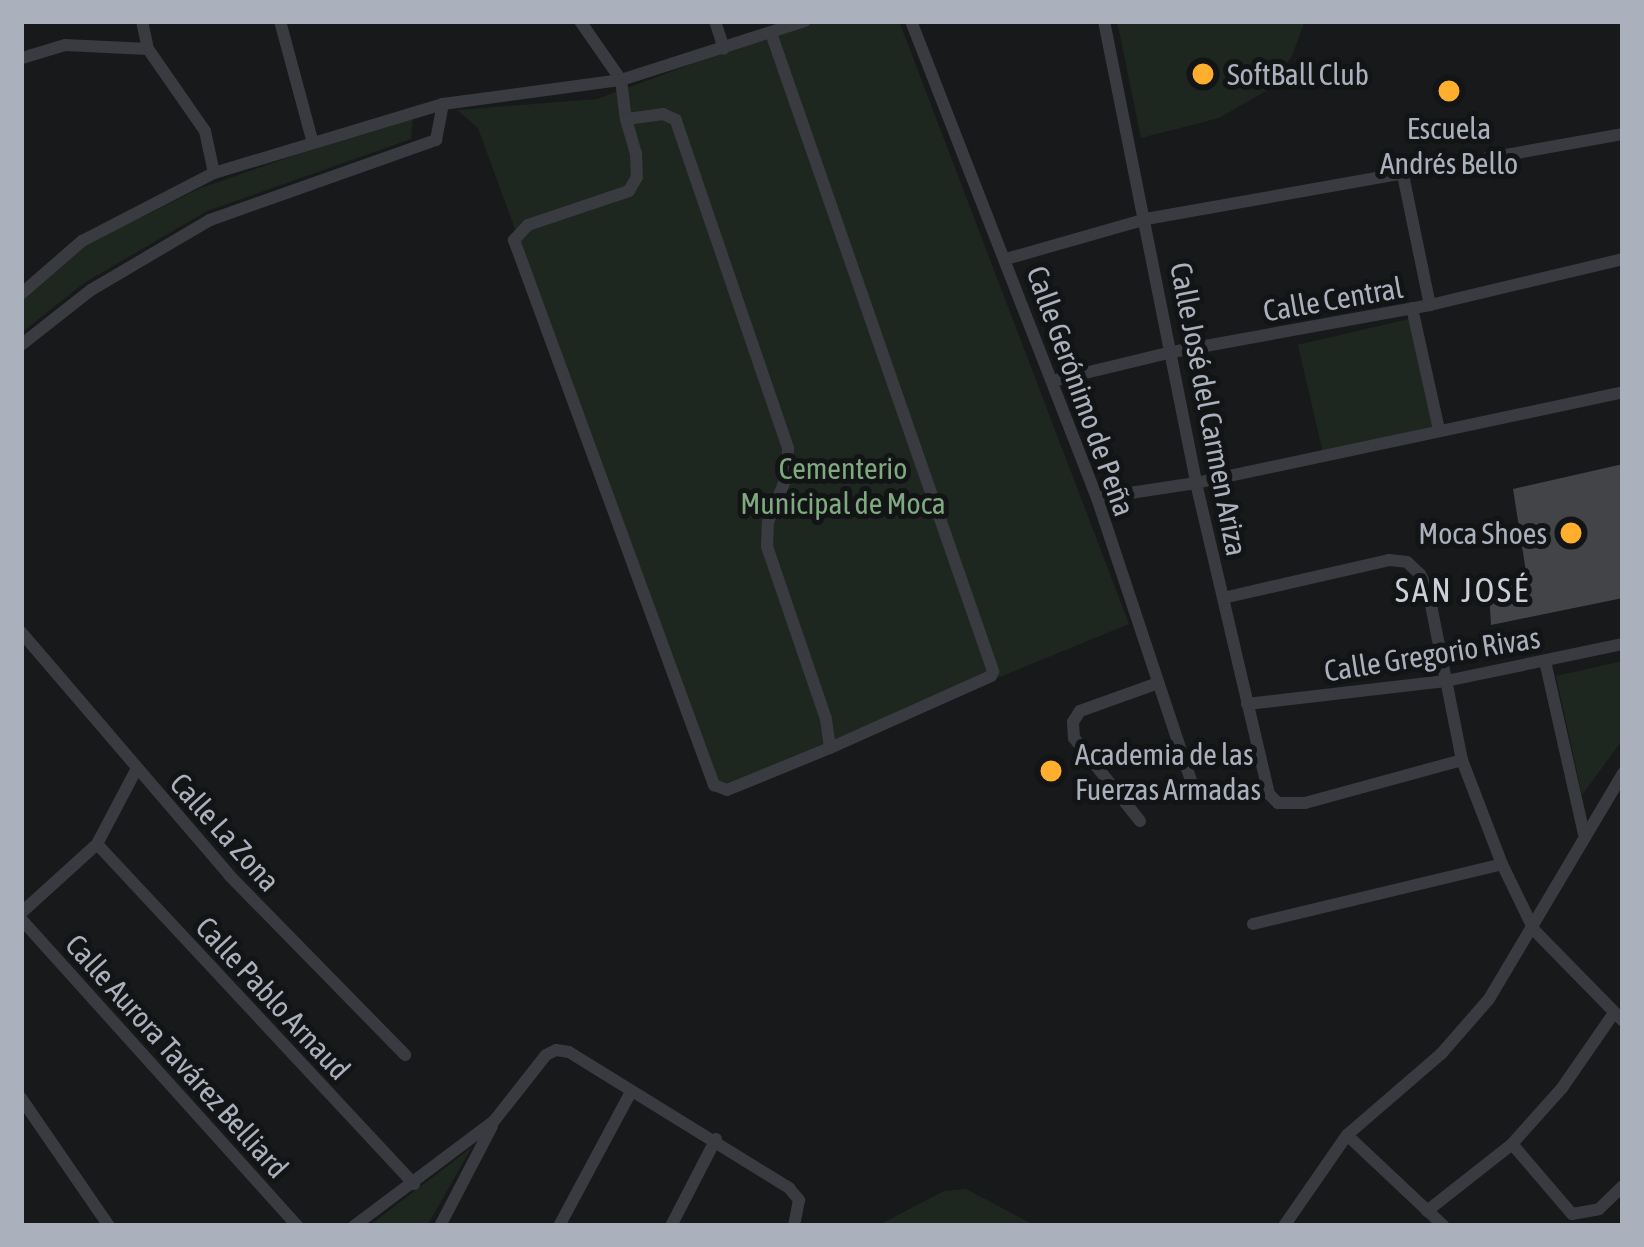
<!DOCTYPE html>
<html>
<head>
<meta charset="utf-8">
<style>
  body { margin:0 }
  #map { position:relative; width:1644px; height:1247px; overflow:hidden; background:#18191b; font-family:"Asap Condensed",sans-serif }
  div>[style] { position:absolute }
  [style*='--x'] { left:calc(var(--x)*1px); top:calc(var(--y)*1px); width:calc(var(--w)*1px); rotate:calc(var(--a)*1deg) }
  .green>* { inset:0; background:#1e271f; transform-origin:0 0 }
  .building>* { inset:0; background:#424448 }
  .street>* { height:12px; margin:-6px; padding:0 6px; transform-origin:6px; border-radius:6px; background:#393b41 }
  .dots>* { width:33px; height:33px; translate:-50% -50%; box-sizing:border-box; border:6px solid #131416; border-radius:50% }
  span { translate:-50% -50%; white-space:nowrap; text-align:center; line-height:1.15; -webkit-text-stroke:10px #131416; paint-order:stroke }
  .poi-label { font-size:30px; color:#aab0bc }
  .left { translate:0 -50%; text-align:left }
  .right { translate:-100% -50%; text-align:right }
  .street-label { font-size:30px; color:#aab0bc }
  .park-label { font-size:30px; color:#7fa97f }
  .neighbourhood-label { font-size:33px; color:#cbcfd8; letter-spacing:3px }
  .frame { position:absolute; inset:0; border:24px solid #aab0bc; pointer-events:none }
</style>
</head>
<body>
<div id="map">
  <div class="green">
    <div style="clip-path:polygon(808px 21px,899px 21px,1129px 624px,721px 791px,478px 128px,457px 110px,597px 99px)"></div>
    <div style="clip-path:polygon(1117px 21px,1305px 21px,1292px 56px,1266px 91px,1219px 118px,1141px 138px)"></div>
    <div style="clip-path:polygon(413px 114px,411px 139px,207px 211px,84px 283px,21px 333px,21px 302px,84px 245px,201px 188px)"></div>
    <div style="left:1409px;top:319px;width:110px;height:114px;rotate:77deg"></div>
    <div style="clip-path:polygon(1623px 661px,1623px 739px,1582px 795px,1556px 676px)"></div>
    <div style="clip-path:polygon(472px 1147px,427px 1226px,369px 1226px)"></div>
    <div style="clip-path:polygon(966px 1189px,1036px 1226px,877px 1226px,944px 1191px)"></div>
  </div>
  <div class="building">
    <div style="clip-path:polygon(1623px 464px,1623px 598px,1491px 625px,1489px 592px,1527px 578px,1513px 489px)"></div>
  </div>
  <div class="street">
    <div style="--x:142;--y:21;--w:29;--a:78"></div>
    <div style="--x:148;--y:49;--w:100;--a:55.2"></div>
    <div style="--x:205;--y:131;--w:43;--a:77.9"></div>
    <div style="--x:280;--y:21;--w:123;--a:74.9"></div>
    <div style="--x:580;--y:21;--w:72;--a:55.2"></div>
    <div style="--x:621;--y:80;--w:39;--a:83"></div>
    <div style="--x:626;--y:119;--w:35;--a:74"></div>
    <div style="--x:636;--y:153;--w:24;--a:88"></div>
    <div style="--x:637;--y:177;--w:16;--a:120"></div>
    <div style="--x:629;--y:191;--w:107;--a:161.4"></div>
    <div style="--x:528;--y:225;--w:21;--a:133"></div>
    <div style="--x:514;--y:240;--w:581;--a:69.85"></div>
    <div style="--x:714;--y:785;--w:14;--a:21"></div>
    <div style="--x:727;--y:790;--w:111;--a:-22.2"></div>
    <div style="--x:830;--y:748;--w:29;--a:-98"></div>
    <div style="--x:826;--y:719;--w:182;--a:-108.9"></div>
    <div style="--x:767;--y:547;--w:25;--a:-88"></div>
    <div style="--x:768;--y:522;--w:50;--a:-67.6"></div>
    <div style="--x:787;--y:476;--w:28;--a:-88"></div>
    <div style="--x:788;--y:448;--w:347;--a:-108.9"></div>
    <div style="--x:676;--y:120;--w:14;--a:-155"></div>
    <div style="--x:663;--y:114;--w:37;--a:172"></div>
    <div style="--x:715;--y:21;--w:29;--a:72"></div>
    <div style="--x:911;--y:21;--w:512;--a:68.7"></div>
    <div style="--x:1097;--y:498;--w:300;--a:71.6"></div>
    <div style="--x:1104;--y:21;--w:471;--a:78.7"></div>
    <div style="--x:1196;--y:483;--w:319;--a:76.8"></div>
    <div style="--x:1269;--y:794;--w:13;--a:45"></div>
    <div style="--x:1278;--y:803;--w:27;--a:0"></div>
    <div style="--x:1305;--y:803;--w:163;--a:-15.3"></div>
    <div style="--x:771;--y:33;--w:676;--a:70.81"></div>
    <div style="--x:993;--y:671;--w:5;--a:112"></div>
    <div style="--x:991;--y:676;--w:176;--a:155.9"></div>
    <div style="--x:22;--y:58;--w:45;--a:-16.8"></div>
    <div style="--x:65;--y:45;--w:83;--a:2.8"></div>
    <div style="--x:1403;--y:175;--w:133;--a:78.3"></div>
    <div style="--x:1006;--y:259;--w:146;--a:-15.9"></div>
    <div style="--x:1146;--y:219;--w:485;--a:-10.1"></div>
    <div style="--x:21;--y:294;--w:81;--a:-41"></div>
    <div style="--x:82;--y:241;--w:148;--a:-27.3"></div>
    <div style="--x:214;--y:173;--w:239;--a:-16.8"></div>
    <div style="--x:443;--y:104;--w:180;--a:-7.7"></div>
    <div style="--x:621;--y:80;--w:193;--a:-17.8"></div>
    <div style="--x:1412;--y:308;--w:125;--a:77.5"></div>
    <div style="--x:21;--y:345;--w:89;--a:-38.2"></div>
    <div style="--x:91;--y:290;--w:138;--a:-30.5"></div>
    <div style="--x:210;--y:220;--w:240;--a:-19.5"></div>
    <div style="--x:436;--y:140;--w:37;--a:-79"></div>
    <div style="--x:1052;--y:381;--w:123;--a:-13.6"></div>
    <div style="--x:1172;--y:352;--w:262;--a:-10.3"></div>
    <div style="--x:1430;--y:305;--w:198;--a:-13.4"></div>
    <div style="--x:1097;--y:498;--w:100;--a:-8.6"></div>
    <div style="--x:1196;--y:483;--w:437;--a:-12"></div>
    <div style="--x:1223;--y:598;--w:170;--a:-12.9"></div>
    <div style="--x:1389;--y:560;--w:18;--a:6"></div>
    <div style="--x:1407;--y:562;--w:18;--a:43"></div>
    <div style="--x:1420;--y:574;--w:18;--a:63"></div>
    <div style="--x:1428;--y:590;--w:173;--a:78.7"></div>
    <div style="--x:1462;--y:760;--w:111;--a:69"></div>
    <div style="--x:1502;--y:864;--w:73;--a:64.1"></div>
    <div style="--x:1534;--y:930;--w:127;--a:45.6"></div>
    <div style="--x:21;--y:632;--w:320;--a:49.4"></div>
    <div style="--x:229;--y:875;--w:252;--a:45.6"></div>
    <div style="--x:1545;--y:661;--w:177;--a:77.3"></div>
    <div style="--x:1247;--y:704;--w:200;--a:-6.6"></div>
    <div style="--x:1446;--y:681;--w:181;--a:-11.8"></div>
    <div style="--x:1140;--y:821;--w:106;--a:-128.5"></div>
    <div style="--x:1074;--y:738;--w:16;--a:-94"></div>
    <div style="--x:1073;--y:722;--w:13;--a:-58"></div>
    <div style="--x:1080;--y:711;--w:83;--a:-19.7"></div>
    <div style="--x:97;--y:844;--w:465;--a:47"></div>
    <div style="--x:21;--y:913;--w:103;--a:-42.2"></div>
    <div style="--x:97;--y:844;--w:84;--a:-62.2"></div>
    <div style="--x:21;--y:919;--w:413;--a:48"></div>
    <div style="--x:1253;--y:924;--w:256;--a:-13.5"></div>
    <div style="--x:21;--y:1098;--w:155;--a:55.5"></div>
    <div style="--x:1347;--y:1135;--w:133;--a:43.2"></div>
    <div style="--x:1512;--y:1144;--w:92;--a:49.4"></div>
    <div style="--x:1572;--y:1214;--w:27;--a:-10"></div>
    <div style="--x:1599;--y:1209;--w:33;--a:-44"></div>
    <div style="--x:1427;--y:1211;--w:108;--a:-38.2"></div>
    <div style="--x:1512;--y:1144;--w:75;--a:-48.2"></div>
    <div style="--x:1562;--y:1088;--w:91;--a:-55.3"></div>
    <div style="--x:354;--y:1226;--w:175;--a:-36.9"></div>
    <div style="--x:494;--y:1121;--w:84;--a:-51.8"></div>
    <div style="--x:546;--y:1055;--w:11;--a:-27"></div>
    <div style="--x:556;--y:1050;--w:13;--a:9"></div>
    <div style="--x:569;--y:1052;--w:259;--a:31.7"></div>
    <div style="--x:789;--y:1188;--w:16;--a:50"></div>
    <div style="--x:799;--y:1200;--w:26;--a:101"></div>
    <div style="--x:440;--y:1226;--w:113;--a:-62.5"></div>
    <div style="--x:559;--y:1226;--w:152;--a:-61.8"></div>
    <div style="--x:671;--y:1226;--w:98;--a:-62.7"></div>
    <div style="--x:1284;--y:1226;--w:111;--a:-55.3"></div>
    <div style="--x:1347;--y:1135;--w:124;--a:-40.8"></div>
    <div style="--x:1441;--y:1054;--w:73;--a:-48.9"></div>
    <div style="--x:1489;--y:999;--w:263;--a:-59.3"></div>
  </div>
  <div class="dots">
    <div style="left:1203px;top:74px;background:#ffae2d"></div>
    <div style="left:1449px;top:91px;background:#ffae2d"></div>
    <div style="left:1571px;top:533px;background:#ffae2d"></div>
    <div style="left:1051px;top:771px;background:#ffae2d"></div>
  </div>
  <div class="poi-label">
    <span class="left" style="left:1227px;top:74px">SoftBall Club</span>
    <span style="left:1449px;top:145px">Escuela<br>Andrés Bello</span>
    <span class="right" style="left:1547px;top:533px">Moca Shoes</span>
    <span class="left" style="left:1075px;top:771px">Academia de las<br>Fuerzas Armadas</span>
  </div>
  <div class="street-label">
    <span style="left:1333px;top:299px;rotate:-10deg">Calle Central</span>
    <span style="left:1081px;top:391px;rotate:70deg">Calle Gerónimo de Peña</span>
    <span style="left:1209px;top:409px;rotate:79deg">Calle José del Carmen Ariza</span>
    <span style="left:1432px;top:654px;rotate:-9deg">Calle Gregorio Rivas</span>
    <span style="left:225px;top:832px;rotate:48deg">Calle La Zona</span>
    <span style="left:273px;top:998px;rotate:47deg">Calle Pablo Arnaud</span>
    <span style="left:177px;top:1056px;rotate:48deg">Calle Aurora Tavárez Belliard</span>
  </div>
  <div class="park-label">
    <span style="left:843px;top:485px">Cementerio<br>Municipal de Moca</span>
  </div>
  <div class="neighbourhood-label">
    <span style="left:1463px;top:591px">SAN JOSÉ</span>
  </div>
  <div class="frame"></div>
</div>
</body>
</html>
